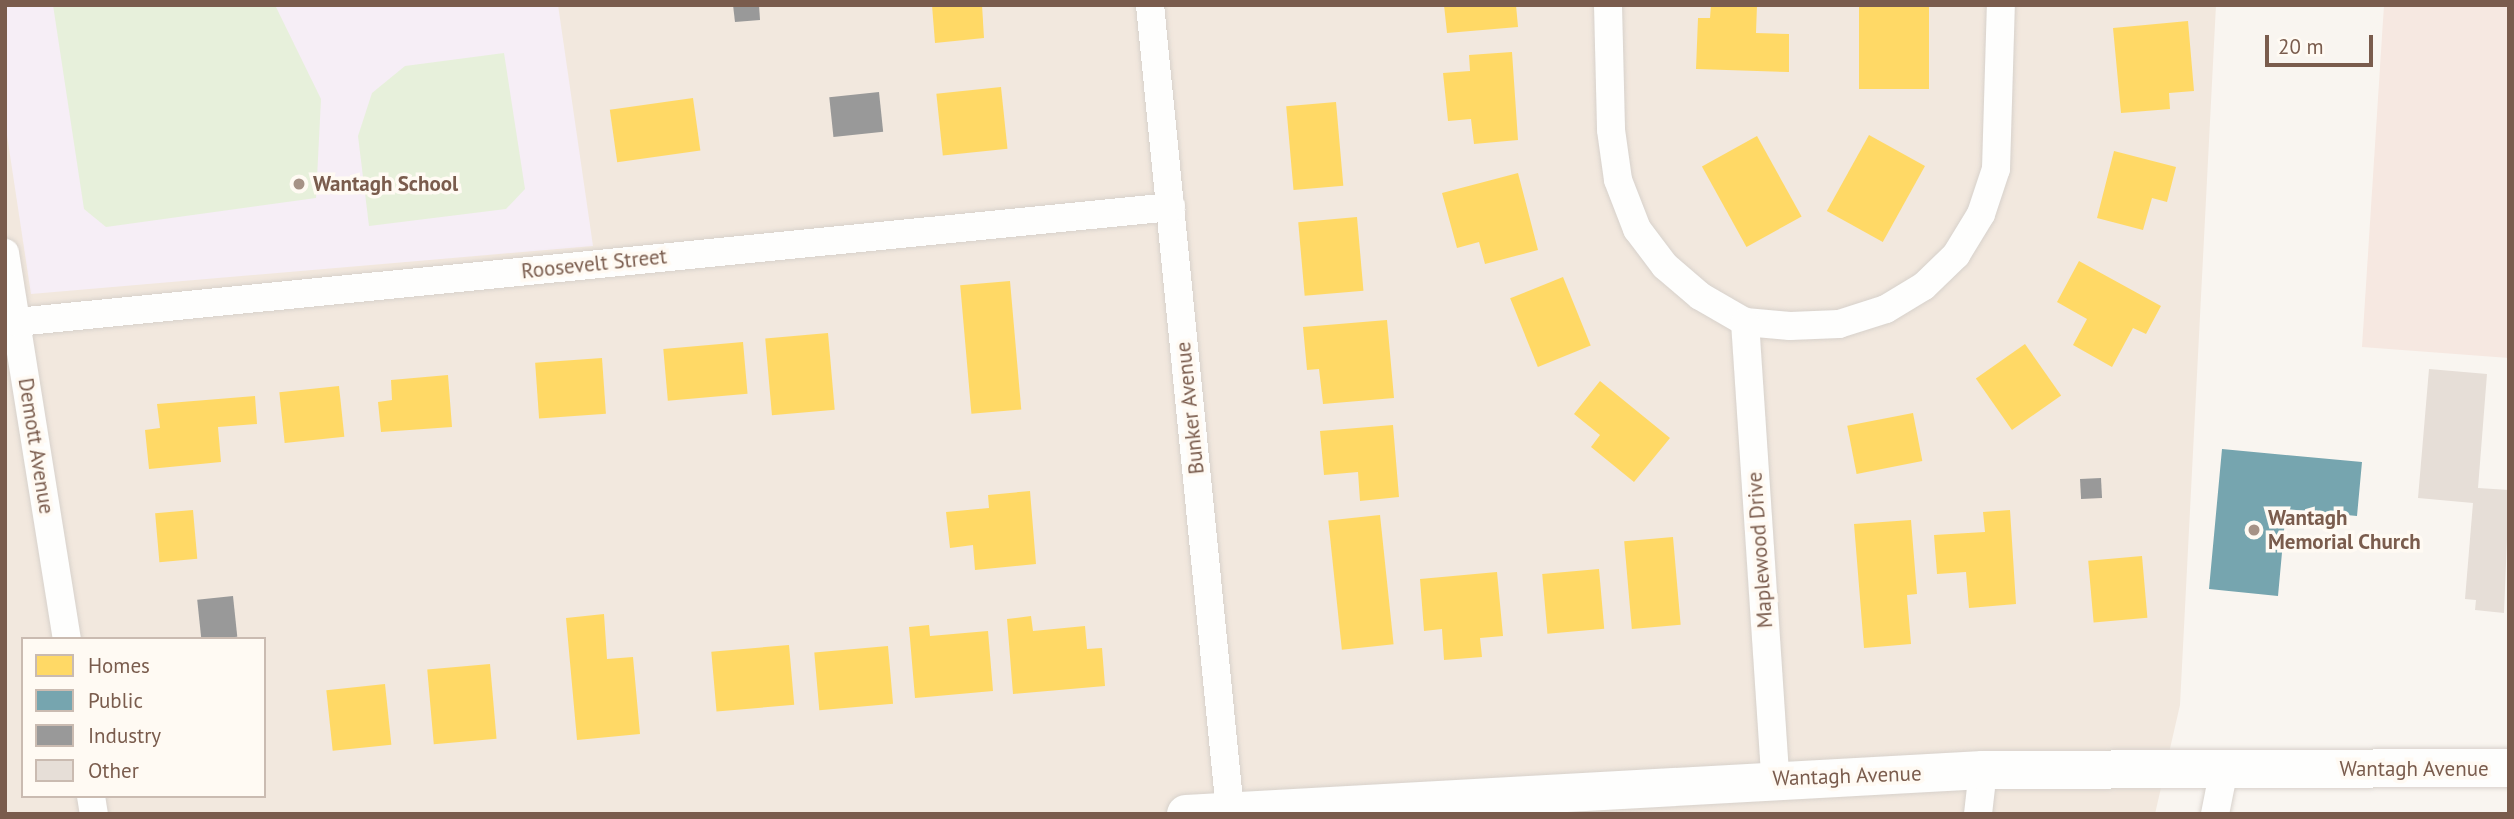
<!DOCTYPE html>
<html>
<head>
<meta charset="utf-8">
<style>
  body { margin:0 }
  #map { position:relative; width:2514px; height:819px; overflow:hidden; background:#f9f5f0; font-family:"PT Sans",sans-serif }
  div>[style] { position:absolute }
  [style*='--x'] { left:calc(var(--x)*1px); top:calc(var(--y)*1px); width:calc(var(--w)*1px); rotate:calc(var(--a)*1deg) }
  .residential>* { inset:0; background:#f2e8de }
  .commercial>* { inset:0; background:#f6e8e1 }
  .education>* { inset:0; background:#f6eef6 }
  .green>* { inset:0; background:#e7f0db }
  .homes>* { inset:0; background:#ffd966; transform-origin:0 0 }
  .public>* { inset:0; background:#76a5af }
  .industry>* { inset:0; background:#999; transform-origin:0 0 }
  .building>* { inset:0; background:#e6ded7 }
  .roads { filter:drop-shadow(0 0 2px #d7d1cb) drop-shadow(0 0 2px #d7d1cb) }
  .street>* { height:28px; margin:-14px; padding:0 14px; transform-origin:14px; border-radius:14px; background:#fefefd }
  .secondary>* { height:38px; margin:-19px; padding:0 19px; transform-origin:19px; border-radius:19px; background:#fefefd }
  .dots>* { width:19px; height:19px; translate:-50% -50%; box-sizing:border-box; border:4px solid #fffaf3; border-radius:50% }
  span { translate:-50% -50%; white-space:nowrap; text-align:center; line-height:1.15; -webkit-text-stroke:7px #fffaf3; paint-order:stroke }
  .poi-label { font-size:21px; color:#7a5c4d; font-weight:700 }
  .left { translate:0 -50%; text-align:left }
  .street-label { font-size:21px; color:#7a5c4d }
  .frame { position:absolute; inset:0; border:7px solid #7a5c4d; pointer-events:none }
  .legend { position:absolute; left:21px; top:637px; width:245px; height:161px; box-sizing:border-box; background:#fffaf3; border:2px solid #cabbb1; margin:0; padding:9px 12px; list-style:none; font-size:21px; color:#7a5c4d }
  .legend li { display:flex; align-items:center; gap:14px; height:35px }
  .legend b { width:35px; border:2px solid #cabbb1 }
  .scale { position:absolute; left:2265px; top:35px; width:108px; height:32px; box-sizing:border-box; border:4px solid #7a5c4d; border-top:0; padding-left:9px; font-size:21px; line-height:24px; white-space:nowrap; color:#7a5c4d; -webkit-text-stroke:5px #fffaf3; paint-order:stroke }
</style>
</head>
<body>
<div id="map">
  <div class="residential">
    <div style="clip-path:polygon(evenodd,5px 5px,2216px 5px,2180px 705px,2155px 814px,5px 814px,5px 5px,23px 639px,264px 639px,264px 796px,23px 796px,23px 639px)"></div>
  </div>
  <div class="commercial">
    <div style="clip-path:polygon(2384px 5px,2509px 5px,2509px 358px,2362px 347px)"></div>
  </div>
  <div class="education">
    <div style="clip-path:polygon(5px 5px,558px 5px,593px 246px,31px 294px,5px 122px)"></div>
  </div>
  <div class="green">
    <div style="clip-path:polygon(53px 5px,275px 5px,321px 99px,316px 198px,106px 227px,84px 209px)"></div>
    <div style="clip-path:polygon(504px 53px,525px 189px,506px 209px,369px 226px,358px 136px,372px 93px,405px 66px)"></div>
  </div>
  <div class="homes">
    <div style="clip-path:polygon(932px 5px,982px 5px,984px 38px,935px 43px)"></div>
    <div style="clip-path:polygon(1444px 5px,1516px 5px,1518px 27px,1447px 33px)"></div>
    <div style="clip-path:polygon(1711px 5px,1757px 5px,1756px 33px,1789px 34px,1789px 72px,1696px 69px,1698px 18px,1710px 18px)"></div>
    <div style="left:1859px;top:5px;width:70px;height:84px"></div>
    <div style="clip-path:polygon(2188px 21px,2194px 91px,2169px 93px,2170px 109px,2121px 113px,2113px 28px)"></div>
    <div style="clip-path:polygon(1512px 52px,1518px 140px,1474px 144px,1471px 119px,1448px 121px,1443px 73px,1470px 71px,1469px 55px)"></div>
    <div style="left:1001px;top:87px;width:62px;height:65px;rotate:84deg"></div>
    <div style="left:693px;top:98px;width:53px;height:84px;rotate:82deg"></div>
    <div style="left:1336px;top:102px;width:84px;height:50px;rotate:85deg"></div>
    <div style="left:1869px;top:135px;width:64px;height:87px;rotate:29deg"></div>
    <div style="left:1757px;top:136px;width:92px;height:63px;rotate:61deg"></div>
    <div style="clip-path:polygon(2114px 151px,2176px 167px,2167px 202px,2152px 198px,2143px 230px,2097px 218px)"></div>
    <div style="clip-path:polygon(1518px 173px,1538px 250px,1485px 264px,1479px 242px,1457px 248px,1442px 193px)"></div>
    <div style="left:1357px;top:217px;width:74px;height:59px;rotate:85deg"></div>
    <div style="clip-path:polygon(2079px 261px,2161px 306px,2146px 334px,2133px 328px,2112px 367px,2073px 345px,2087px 319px,2057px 302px)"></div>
    <div style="left:1563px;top:277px;width:74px;height:57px;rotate:68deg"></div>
    <div style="left:1010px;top:281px;width:129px;height:50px;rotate:85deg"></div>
    <div style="clip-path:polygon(1387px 320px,1394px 398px,1323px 404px,1319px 369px,1307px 370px,1303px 327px)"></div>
    <div style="left:828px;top:333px;width:77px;height:63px;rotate:85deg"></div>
    <div style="left:743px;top:342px;width:52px;height:80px;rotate:85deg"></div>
    <div style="left:2025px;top:344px;width:63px;height:60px;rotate:55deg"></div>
    <div style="left:602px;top:358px;width:56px;height:67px;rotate:86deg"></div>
    <div style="clip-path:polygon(448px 375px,452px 427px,381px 432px,378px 402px,392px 400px,391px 380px)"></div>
    <div style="clip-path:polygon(1600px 381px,1670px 438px,1634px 482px,1591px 447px,1600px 435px,1574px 414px)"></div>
    <div style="left:339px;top:386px;width:51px;height:60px;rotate:84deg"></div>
    <div style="clip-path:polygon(255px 396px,257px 424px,218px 427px,221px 462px,149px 469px,145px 430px,160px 428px,157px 404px)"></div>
    <div style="left:1913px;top:413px;width:49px;height:67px;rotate:79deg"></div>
    <div style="clip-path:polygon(1393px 425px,1399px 497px,1360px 501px,1358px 472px,1324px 475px,1320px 431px)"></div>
    <div style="clip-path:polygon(1030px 491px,1036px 564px,975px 570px,973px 545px,950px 548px,946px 512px,989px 508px,988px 495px)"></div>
    <div style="left:193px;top:510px;width:49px;height:38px;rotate:85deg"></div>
    <div style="clip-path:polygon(2010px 510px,2016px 604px,1969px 608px,1966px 572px,1937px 574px,1934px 535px,1985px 532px,1983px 512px)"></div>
    <div style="left:1380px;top:515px;width:130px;height:52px;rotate:84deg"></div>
    <div style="clip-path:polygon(1911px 520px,1917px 594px,1907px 595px,1911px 644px,1864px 648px,1854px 524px)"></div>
    <div style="left:1673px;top:537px;width:88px;height:49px;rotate:85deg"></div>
    <div style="left:2142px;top:556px;width:62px;height:54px;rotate:85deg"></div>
    <div style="left:1599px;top:569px;width:60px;height:57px;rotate:85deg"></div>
    <div style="clip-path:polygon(1497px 572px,1503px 636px,1480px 638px,1482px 657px,1444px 660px,1442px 629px,1424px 631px,1420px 579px)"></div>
    <div style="clip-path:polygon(604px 614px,607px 659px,633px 657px,640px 734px,577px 740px,566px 618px)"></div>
    <div style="clip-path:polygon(1031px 616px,1033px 631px,1085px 626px,1087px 649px,1102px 648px,1105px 686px,1013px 694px,1007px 619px)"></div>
    <div style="clip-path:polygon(929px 625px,930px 636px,988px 631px,993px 691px,915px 698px,909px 627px)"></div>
    <div style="left:789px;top:645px;width:60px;height:78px;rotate:85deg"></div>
    <div style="left:888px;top:646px;width:58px;height:74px;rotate:85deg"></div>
    <div style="left:490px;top:664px;width:75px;height:63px;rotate:85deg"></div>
    <div style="left:385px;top:684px;width:61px;height:59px;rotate:84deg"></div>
  </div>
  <div class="public">
    <div style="clip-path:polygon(2222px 449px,2362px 462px,2357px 516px,2286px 509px,2278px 596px,2209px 589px)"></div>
  </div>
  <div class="industry">
    <div style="clip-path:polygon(733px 5px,759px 5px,760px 20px,735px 22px)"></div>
    <div style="left:879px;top:92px;width:40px;height:50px;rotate:84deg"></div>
    <div style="left:2101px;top:478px;width:20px;height:21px;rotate:87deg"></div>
    <div style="left:233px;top:596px;width:41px;height:36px;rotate:84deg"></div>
  </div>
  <div class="building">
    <div style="clip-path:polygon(2429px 369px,2487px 374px,2478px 488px,2509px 490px,2504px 613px,2475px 610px,2476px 600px,2465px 599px,2473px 503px,2418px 498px)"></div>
  </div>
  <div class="roads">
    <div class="street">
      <div style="--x:1150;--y:5;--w:810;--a:84.33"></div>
      <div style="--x:1608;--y:5;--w:125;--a:88.6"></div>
      <div style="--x:1611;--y:130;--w:50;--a:82"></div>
      <div style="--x:1618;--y:180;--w:53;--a:68.8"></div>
      <div style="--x:1637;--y:229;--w:46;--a:52.9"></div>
      <div style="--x:1665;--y:266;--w:46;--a:40.6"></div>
      <div style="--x:1700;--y:296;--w:52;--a:30"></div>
      <div style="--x:1745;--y:322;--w:45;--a:5.1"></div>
      <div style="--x:1790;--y:326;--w:49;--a:-2.3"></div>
      <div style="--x:1839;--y:324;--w:49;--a:-17.7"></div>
      <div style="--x:1886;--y:309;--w:44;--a:-31.2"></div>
      <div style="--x:1924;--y:286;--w:45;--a:-44.1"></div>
      <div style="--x:1956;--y:255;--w:48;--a:-58.6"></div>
      <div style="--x:1981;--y:214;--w:47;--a:-71.6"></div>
      <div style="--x:1996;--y:169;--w:164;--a:-88.3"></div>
      <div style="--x:5;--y:253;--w:391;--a:80.9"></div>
      <div style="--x:17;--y:322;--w:1160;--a:-5.69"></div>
      <div style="--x:1745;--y:322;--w:457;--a:86.2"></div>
      <div style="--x:91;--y:796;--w:18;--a:81"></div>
      <div style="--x:1978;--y:814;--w:44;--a:-83.5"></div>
      <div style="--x:2215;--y:814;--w:46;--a:-78.7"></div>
    </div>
    <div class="secondary">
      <div style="--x:1186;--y:814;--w:798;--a:-3.16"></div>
      <div style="--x:1983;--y:770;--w:526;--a:-0.22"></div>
    </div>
  </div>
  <div class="dots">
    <div style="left:299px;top:184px;background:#a69286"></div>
    <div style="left:2254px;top:530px;background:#a69286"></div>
  </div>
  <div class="poi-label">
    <span class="left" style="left:313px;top:184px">Wantagh School</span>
    <span class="left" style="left:2268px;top:530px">Wantagh<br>Memorial Church</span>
  </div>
  <div class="street-label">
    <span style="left:594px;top:264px;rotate:-6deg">Roosevelt Street</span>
    <span style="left:1190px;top:408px;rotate:-96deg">Bunker Avenue</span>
    <span style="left:36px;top:446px;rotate:81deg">Demott Avenue</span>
    <span style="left:1760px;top:550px;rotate:-94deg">Maplewood Drive</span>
    <span style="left:2414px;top:769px">Wantagh Avenue</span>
    <span style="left:1847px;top:776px;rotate:-2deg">Wantagh Avenue</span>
  </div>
  <div class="frame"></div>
  <ul class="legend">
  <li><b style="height:19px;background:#ffd966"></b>Homes</li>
  <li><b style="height:19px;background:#76a5af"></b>Public</li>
  <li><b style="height:19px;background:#999"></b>Industry</li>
  <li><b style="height:19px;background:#e6ded7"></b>Other</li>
  </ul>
  <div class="scale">20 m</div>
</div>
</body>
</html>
